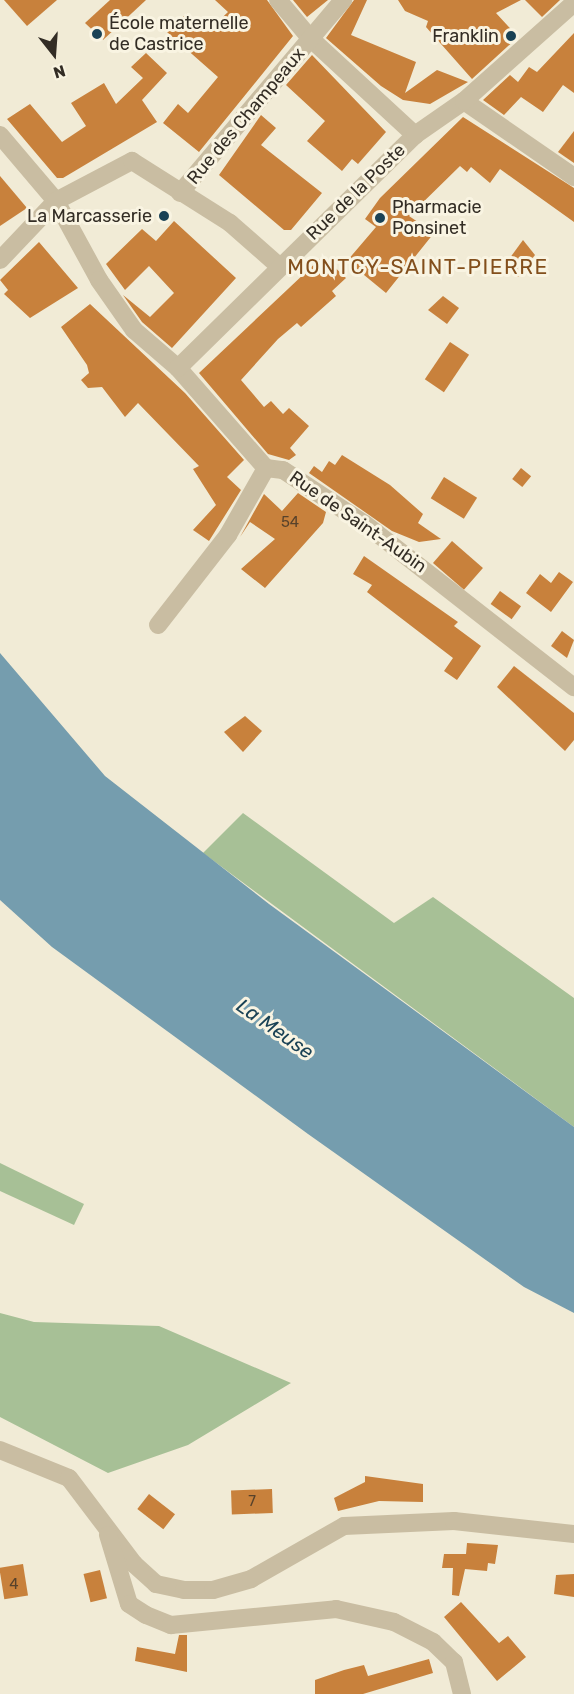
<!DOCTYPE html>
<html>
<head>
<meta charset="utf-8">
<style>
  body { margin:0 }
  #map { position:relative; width:574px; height:1694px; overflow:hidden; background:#f1ebd6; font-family:Rubik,sans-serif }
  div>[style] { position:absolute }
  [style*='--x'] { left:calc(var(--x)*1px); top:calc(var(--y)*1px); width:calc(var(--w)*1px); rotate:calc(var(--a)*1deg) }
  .green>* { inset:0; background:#a7c096 }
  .water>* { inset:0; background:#759dae }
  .building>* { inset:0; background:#c8813c; transform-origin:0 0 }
  .minor>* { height:18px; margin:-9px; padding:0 9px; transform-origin:9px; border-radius:9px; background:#c9bda2 }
  .dots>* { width:16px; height:16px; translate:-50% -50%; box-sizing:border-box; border:3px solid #f9f4e2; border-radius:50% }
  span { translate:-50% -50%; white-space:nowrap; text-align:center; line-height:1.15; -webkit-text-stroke:6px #f9f4e2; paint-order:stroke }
  .number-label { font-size:15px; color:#58422b }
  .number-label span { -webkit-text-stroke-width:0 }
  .poi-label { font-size:18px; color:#332d25 }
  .left { translate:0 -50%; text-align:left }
  .right { translate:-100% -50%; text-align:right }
  .street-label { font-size:18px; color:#332d25 }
  .water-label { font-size:20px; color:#1a4255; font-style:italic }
  .quarter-label { font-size:21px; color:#834f1c; letter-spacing:1.5px }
  .north { position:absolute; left:24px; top:24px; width:60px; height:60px; -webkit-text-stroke:4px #f9f4e2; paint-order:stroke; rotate:163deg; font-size:16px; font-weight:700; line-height:24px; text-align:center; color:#332d25 }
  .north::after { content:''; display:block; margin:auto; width:21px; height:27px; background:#332d25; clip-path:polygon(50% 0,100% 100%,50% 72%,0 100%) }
</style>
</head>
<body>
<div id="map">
  <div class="green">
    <div style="clip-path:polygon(243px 813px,394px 923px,433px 897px,574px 998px,574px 1127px,203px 853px)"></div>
    <div style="clip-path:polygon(0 1163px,84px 1204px,74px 1225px,0 1191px)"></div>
    <div style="clip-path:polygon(0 1313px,34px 1322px,159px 1326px,291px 1383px,188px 1445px,108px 1473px,0 1417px)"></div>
  </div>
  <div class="water">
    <div style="clip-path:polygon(0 653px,105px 776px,269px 904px,574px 1127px,574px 1313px,524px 1287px,308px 1134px,52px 947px,0 900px)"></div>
  </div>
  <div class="building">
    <div style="clip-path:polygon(4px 0,57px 0,27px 26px)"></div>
    <div style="clip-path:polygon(110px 0,146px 0,103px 40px,85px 23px)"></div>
    <div style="clip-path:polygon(215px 0,267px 0,293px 36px,199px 152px,163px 123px,178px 104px,188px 113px,218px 77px,167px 32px,187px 13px,207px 32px,228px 12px)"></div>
    <div style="clip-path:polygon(293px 0,328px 0,307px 17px)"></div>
    <div style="clip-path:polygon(354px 0,367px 0,351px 35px,416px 62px,405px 93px,437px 70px,468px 82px,430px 104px,403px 100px,381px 86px,326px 38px)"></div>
    <div style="clip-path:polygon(398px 0,521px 0,496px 13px,518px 37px,472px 79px,426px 27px,428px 21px,405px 11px)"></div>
    <div style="clip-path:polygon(525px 0,560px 0,542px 17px)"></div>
    <div style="clip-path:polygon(574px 33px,574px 93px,563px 85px,543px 112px,521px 97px,504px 115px,483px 100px,510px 75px,518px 82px,529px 67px,537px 72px)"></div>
    <div style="clip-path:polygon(146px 53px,167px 73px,142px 100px,157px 122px,63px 178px,57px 178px,7px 119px,30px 104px,62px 142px,86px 126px,71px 103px,104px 83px,116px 104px,143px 78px,131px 67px)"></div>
    <div style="clip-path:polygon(312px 55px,386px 132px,358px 164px,352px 159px,342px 171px,307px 141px,325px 121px,286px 85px)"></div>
    <div style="clip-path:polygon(261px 115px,276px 128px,261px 145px,322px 193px,291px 230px,284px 230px,219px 175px)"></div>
    <div style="clip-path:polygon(463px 117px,574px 188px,574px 222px,500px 169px,490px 183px,471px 167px,467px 172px,460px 166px,409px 216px,434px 233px,386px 293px,347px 261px,376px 227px,365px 219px,380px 198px)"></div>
    <div style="clip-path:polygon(574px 131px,574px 163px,558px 152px)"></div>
    <div style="clip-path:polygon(0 176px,27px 208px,0 226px)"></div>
    <div style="clip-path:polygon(174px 221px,236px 278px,172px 348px,142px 322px,123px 295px,150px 317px,174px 293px,149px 266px,125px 290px,106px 264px,142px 229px,156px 241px)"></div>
    <div style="clip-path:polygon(523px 240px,535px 255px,518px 277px,504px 266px)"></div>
    <div style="clip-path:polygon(39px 242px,78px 288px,30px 318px,4px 294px,8px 290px,0 280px)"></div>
    <div style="clip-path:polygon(323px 256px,346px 278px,332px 291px,336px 296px,301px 327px,297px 323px,278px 339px,241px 380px,264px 407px,271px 401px,283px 414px,289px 408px,309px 426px,290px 448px,296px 455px,289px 460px,268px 454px,199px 373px)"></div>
    <div style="clip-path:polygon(443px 296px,459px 308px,447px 324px,428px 310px)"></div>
    <div style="clip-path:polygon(90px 304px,185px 393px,244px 460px,227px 477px,241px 490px,209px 541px,193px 530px,216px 505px,193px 469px,199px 466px,138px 403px,125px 417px,102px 387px,88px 388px,81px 380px,89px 373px,87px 365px,61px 327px)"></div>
    <div style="left:450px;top:342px;width:23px;height:45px;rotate:34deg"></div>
    <div style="clip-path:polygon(342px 455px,390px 485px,423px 514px,418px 523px,441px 539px,419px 542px,392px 531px,309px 473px,314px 466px,322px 472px,329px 461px,335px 465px)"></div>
    <div style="left:521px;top:468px;width:13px;height:14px;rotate:39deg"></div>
    <div style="left:444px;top:477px;width:39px;height:25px;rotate:32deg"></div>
    <div style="clip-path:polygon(298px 493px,326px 512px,323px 523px,265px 588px,241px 569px,275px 539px,250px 522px,240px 537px,264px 494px,282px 511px)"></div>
    <div style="left:452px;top:541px;width:41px;height:29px;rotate:41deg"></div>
    <div style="clip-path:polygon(364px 556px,458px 622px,454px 626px,481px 646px,457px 680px,444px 671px,453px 658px,367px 592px,372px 585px,353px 574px)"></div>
    <div style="clip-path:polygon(559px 572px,573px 582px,551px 612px,526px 593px,540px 574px,551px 583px)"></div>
    <div style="left:500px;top:591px;width:26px;height:16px;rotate:36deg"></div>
    <div style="clip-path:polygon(562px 631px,574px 640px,567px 658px,551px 646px)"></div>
    <div style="clip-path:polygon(514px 666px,574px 713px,574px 740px,565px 751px,497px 687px)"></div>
    <div style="clip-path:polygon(245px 716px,262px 731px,243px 752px,224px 732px)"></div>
    <div style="clip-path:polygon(365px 1476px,423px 1484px,423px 1502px,379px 1501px,338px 1511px,334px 1498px,365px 1482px)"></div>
    <div style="left:272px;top:1489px;width:24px;height:41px;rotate:88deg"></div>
    <div style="left:149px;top:1494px;width:33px;height:19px;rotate:38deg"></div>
    <div style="clip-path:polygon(467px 1543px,498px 1545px,495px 1564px,488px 1563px,487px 1571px,465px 1569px,459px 1596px,452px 1595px,453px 1568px,442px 1568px,444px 1554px,466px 1554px)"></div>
    <div style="left:23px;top:1564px;width:32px;height:24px;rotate:81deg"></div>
    <div style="left:100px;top:1570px;width:29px;height:17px;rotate:76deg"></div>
    <div style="clip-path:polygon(574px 1574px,574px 1597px,554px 1594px,556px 1575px)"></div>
    <div style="clip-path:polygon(461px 1602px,499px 1643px,508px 1636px,526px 1657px,497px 1681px,444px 1617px)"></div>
    <div style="clip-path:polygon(179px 1635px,187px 1635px,187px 1672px,135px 1661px,137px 1647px,175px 1654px)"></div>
    <div style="clip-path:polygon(429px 1659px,433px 1673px,363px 1694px,315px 1694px,315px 1680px,344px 1670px,364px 1665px,368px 1676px)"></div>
  </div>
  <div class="minor">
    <div style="--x:278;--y:0;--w:51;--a:49.8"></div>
    <div style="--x:311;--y:39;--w:142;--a:42.7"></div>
    <div style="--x:464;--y:101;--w:134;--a:34.6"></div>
    <div style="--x:0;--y:135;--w:87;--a:49.7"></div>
    <div style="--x:56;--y:201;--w:90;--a:61.4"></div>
    <div style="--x:99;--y:280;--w:61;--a:55"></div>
    <div style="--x:134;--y:330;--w:58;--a:40.8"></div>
    <div style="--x:178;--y:368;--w:133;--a:48.7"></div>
    <div style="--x:266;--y:468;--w:17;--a:7"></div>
    <div style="--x:283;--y:470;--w:98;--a:33.4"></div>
    <div style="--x:365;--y:524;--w:265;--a:38"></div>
    <div style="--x:180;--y:193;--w:253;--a:-49.8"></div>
    <div style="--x:0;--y:260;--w:81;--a:-46.5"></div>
    <div style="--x:56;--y:201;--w:86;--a:-27.8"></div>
    <div style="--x:132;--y:161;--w:116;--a:32.3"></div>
    <div style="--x:230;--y:223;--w:65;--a:41.3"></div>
    <div style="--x:178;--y:368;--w:332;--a:-44.5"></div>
    <div style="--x:415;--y:135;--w:60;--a:-34.8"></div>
    <div style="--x:464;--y:101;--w:147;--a:-41.7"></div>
    <div style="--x:158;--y:625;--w:114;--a:-52.1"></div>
    <div style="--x:228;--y:535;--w:77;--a:-60.4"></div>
    <div style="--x:0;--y:1450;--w:74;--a:22.1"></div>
    <div style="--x:69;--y:1478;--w:108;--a:52.9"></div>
    <div style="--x:134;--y:1564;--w:30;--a:42"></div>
    <div style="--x:156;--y:1584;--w:29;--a:12"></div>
    <div style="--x:184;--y:1590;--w:29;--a:0"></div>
    <div style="--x:213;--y:1590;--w:40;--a:-16"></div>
    <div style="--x:251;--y:1579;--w:107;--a:-29.7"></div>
    <div style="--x:344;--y:1526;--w:110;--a:-2.6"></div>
    <div style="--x:454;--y:1521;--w:121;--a:6.2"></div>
    <div style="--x:108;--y:1535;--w:72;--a:73.1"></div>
    <div style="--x:129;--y:1604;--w:20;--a:33"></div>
    <div style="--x:146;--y:1615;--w:27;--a:22"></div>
    <div style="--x:171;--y:1625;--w:166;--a:-5.5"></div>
    <div style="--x:336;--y:1609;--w:59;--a:12.6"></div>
    <div style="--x:394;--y:1622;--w:44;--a:27.1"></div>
    <div style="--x:433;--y:1642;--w:29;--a:44"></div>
    <div style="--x:454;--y:1662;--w:33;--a:76"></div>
  </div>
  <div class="dots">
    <div style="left:97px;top:34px;background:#1a4255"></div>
    <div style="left:511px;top:36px;background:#1a4255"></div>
    <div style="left:164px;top:216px;background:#1a4255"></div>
    <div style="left:380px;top:218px;background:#1a4255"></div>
  </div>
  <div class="number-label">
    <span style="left:290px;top:523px">54</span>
    <span style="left:252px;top:1502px">7</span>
    <span style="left:14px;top:1585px">4</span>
  </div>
  <div class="poi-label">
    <span class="left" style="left:109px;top:34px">École maternelle<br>de Castrice</span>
    <span class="right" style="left:499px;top:36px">Franklin</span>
    <span class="left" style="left:392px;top:218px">Pharmacie<br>Ponsinet</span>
    <span class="right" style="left:152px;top:216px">La Marcasserie</span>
  </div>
  <div class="street-label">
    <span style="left:246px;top:116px;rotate:-50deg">Rue des Champeaux</span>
    <span style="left:356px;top:192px;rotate:-44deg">Rue de la Poste</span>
    <span style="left:358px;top:522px;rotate:35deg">Rue de Saint-Aubin</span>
  </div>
  <div class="water-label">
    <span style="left:275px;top:1029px;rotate:35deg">La Meuse</span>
  </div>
  <div class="quarter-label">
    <span style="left:418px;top:267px">MONTCY-SAINT-PIERRE</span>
  </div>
  <div class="north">N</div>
</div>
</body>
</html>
